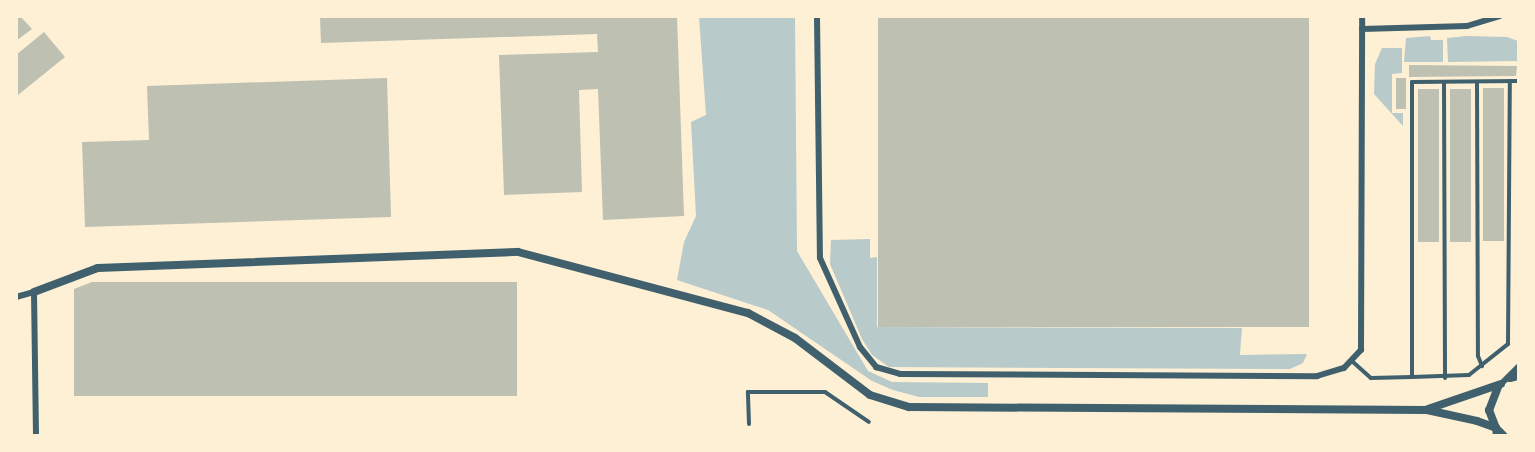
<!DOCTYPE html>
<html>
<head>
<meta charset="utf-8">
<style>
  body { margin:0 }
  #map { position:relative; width:1535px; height:452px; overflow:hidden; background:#fdf0d5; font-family:"Open Sans",sans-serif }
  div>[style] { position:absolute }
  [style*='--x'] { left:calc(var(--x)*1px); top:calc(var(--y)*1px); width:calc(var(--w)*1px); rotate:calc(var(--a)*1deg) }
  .green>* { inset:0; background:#b9caca }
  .building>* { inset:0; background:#bec0b2; transform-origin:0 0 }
  .service>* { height:4px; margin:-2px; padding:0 2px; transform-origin:2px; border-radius:2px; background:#3f606c }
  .minor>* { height:6px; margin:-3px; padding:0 3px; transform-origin:3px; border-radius:3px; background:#3f606c }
  .tertiary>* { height:8px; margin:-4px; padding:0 4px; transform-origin:4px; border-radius:4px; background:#3f606c }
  span { translate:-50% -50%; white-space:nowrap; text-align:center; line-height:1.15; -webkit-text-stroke:5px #fdf0d5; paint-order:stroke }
  .frame { position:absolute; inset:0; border:18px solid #fdf0d5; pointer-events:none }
</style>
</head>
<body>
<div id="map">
  <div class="green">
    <div style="clip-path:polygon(699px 17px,795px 17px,797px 251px,868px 371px,892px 382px,988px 383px,988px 397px,919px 397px,893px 390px,872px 381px,768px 310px,677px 280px,684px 242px,696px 216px,691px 122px,706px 115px)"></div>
    <div style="clip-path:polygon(1430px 36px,1431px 40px,1443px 40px,1443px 62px,1404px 62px,1406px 38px)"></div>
    <div style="clip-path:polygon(1466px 36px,1507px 37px,1518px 41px,1518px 61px,1448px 62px,1447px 38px)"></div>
    <div style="clip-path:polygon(1382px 48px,1402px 48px,1402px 73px,1392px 74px,1392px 113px,1403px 113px,1403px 126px,1374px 94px,1375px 64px)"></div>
    <div style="clip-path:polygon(870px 239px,870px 258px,877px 257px,877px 327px,1242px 328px,1240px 355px,1307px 354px,1303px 363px,1290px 369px,889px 367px,872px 355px,862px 339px,830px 264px,831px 240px)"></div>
  </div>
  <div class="building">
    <div style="clip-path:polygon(20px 16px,32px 29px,16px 41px,16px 19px)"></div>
    <div style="clip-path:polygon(320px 16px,677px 16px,684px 216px,603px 220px,598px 89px,579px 90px,582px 192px,504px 195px,499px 55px,598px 52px,597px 34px,321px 43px)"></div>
    <div style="left:878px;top:16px;width:431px;height:311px"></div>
    <div style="clip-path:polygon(44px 32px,65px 57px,18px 95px,16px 55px)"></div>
    <div style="clip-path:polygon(1409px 65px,1517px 66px,1516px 76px,1409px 77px)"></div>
    <div style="clip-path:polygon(387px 78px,391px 217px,85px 227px,82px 142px,149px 140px,147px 86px)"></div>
    <div style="left:1396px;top:78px;width:10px;height:31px"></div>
    <div style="left:1483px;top:88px;width:21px;height:153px"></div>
    <div style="left:1418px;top:89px;width:21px;height:153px"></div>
    <div style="left:1450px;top:89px;width:21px;height:153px"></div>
    <div style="clip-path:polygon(92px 282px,517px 282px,517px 396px,74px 396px,74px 289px)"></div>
  </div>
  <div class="service">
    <div style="--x:1444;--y:82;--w:296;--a:89.8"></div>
    <div style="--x:1477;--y:82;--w:274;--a:89.8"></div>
    <div style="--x:1478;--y:356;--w:11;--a:68"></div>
    <div style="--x:1353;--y:362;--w:24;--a:42"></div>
    <div style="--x:1371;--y:378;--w:41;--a:-1.4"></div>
    <div style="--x:1412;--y:377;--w:295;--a:-90"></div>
    <div style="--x:1412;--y:82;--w:106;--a:-0.5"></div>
    <div style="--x:1412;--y:377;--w:57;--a:-2"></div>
    <div style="--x:1469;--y:375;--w:50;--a:-38.5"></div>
    <div style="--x:1508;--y:344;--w:263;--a:-89.6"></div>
    <div style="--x:749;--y:424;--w:32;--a:-92"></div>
    <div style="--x:748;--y:392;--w:77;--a:0"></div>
    <div style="--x:825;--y:392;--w:53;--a:34.3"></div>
  </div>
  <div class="minor">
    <div style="--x:817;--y:16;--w:242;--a:89.3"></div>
    <div style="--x:820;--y:258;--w:98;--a:65.8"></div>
    <div style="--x:860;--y:347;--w:26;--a:51"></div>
    <div style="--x:876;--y:367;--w:25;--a:16"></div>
    <div style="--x:900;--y:374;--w:417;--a:0.3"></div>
    <div style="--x:1317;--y:376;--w:28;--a:-17"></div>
    <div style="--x:1344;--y:368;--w:25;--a:-47"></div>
    <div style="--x:1361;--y:350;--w:334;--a:-89.8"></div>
    <div style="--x:1362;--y:29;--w:105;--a:-1.6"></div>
    <div style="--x:1467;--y:26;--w:34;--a:-17"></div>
    <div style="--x:16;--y:297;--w:19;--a:-16"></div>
    <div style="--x:34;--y:292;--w:144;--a:89.2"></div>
    <div style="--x:1501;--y:384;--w:24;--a:-45"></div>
  </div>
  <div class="tertiary">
    <div style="--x:34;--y:292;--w:68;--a:-20.6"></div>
    <div style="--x:98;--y:268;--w:420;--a:-2.2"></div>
    <div style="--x:518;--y:252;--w:238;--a:14.9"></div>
    <div style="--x:748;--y:313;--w:53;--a:28"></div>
    <div style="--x:795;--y:338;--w:94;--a:37.2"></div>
    <div style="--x:870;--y:395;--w:41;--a:17.1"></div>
    <div style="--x:909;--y:407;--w:518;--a:0.33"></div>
    <div style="--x:1427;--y:410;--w:51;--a:12.4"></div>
    <div style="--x:1477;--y:421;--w:20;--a:20"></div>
    <div style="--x:1496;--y:428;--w:8;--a:83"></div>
    <div style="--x:1510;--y:378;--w:8;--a:-14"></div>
    <div style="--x:1498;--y:387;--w:25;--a:111"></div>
    <div style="--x:1489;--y:410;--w:19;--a:69"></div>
    <div style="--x:1496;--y:428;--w:11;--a:45"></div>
    <div style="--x:1428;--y:409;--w:77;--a:-18.9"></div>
  </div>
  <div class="frame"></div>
</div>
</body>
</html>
